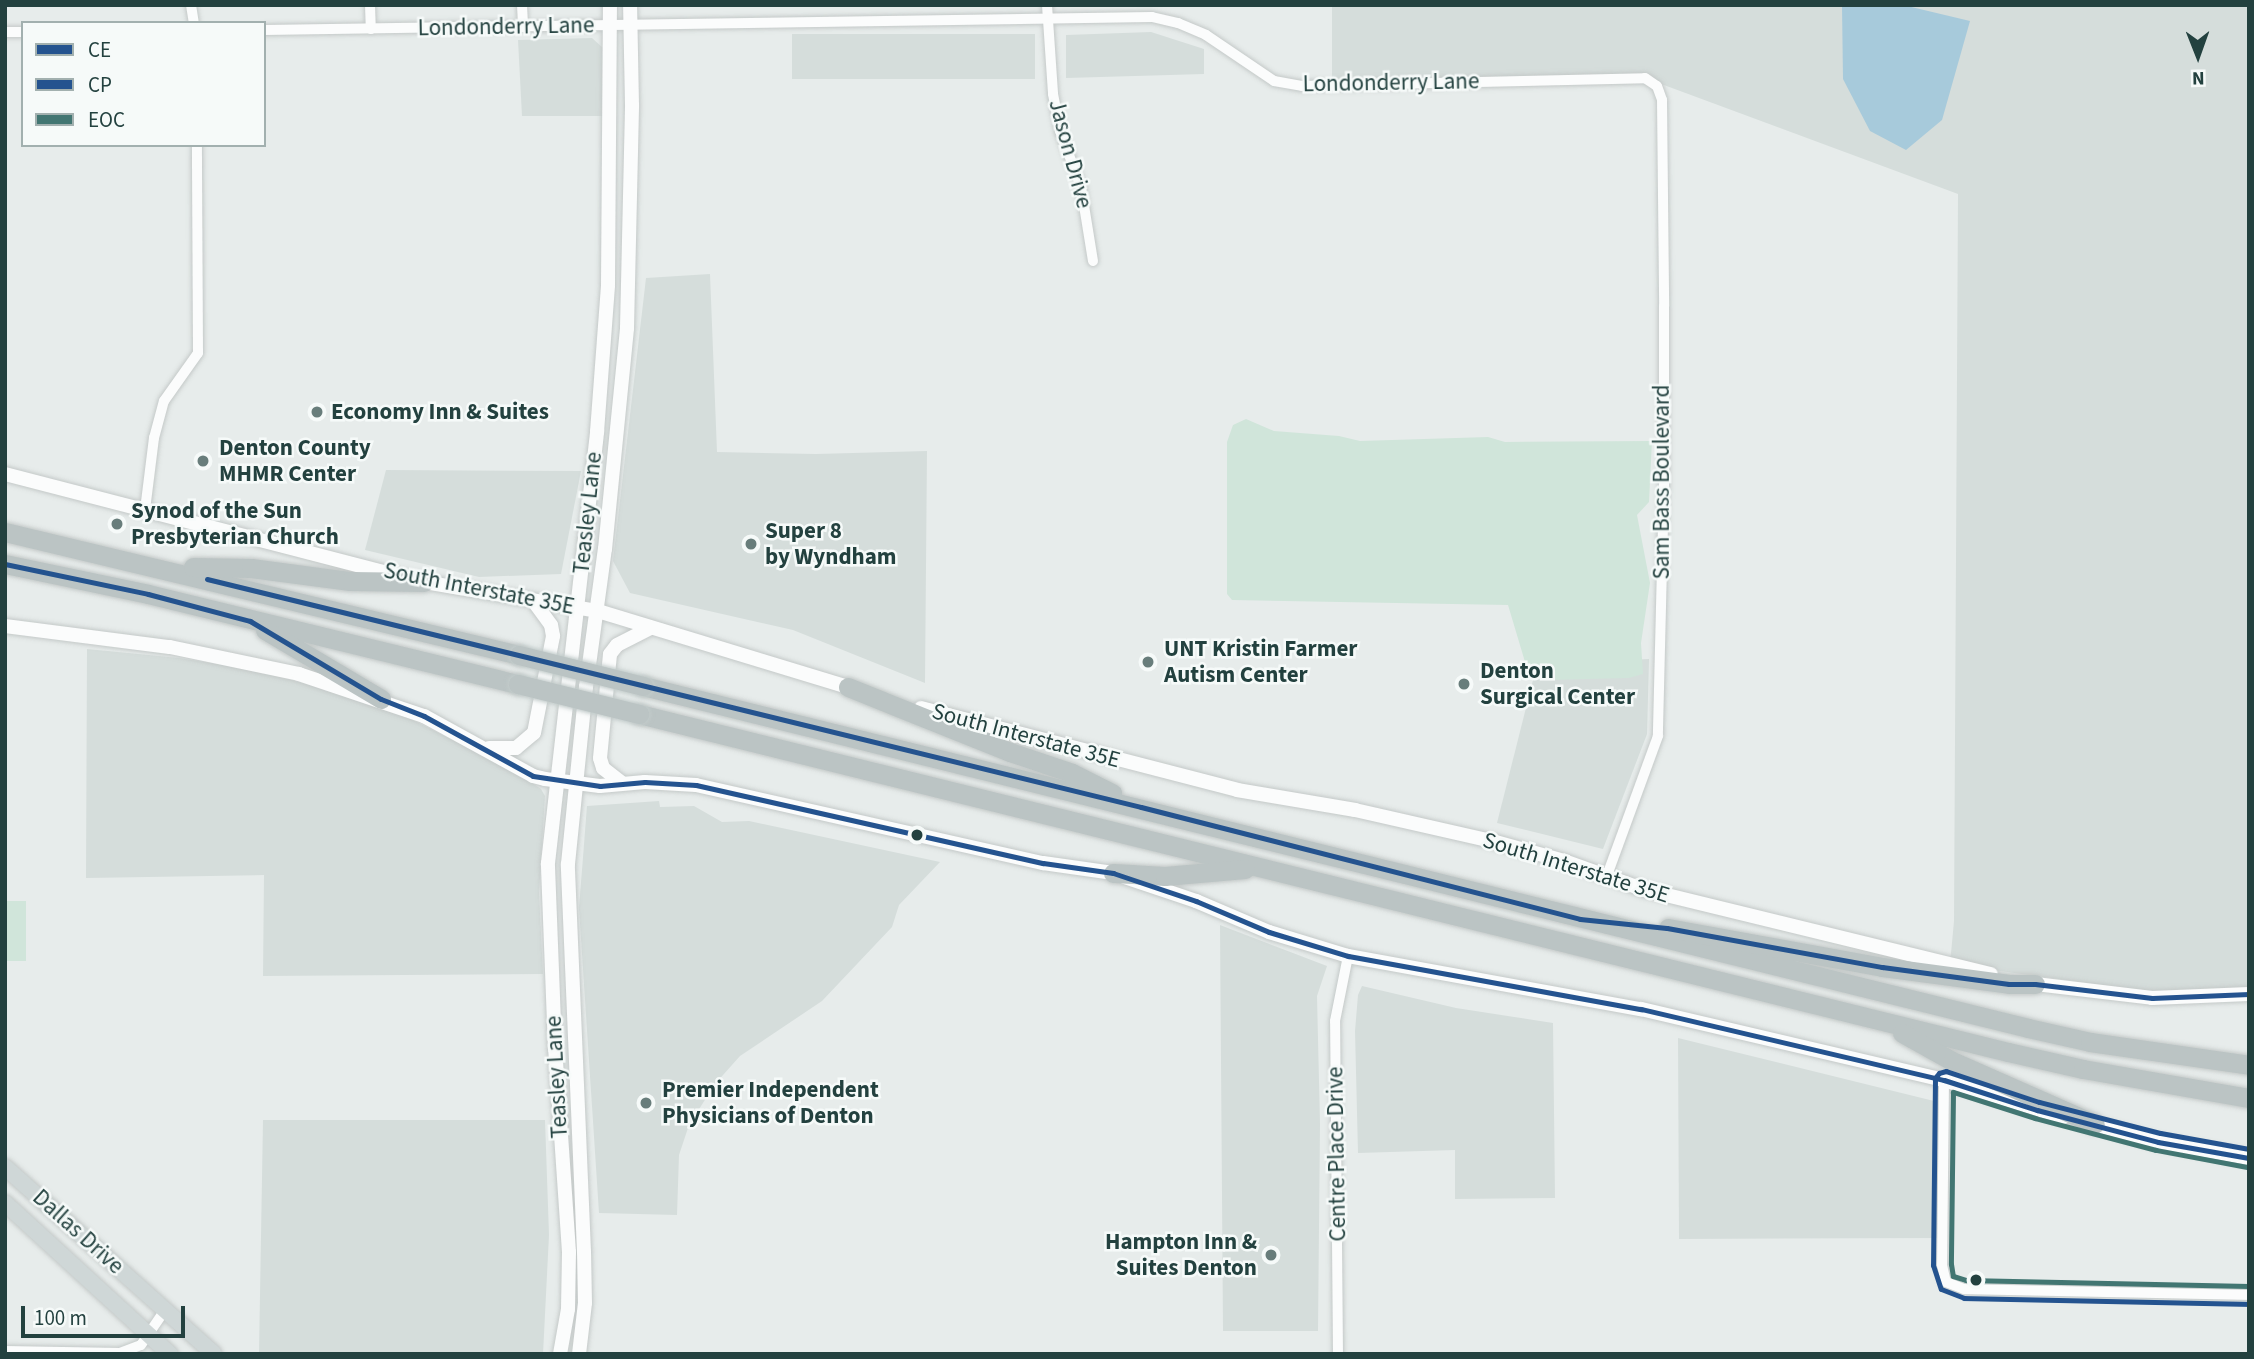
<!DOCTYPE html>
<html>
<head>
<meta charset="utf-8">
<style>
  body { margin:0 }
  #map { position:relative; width:2254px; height:1359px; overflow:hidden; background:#e7eceb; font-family:"Source Sans 3",sans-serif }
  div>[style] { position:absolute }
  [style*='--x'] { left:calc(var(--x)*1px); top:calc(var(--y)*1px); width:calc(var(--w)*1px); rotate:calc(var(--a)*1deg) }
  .built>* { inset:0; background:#d5dddb; transform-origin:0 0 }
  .green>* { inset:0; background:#d0e5da; transform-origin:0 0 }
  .water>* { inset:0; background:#a7cadb }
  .roads { filter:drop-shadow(0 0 2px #c4c9c8) drop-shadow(0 0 2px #c4c9c8) }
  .street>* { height:10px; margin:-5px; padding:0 5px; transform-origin:5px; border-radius:5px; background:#fbfcfc }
  .secondary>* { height:14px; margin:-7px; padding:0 7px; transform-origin:7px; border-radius:7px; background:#fbfcfc }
  .primary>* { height:16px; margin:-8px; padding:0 8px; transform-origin:8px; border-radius:8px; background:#cfd7d7 }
  .highway>* { height:19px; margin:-9.5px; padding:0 9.5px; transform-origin:9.5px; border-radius:9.5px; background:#bbc4c4 }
  .bridges { filter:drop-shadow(0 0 2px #c2cbca) drop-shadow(0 0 2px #c2cbca) }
  .highway-bridge>* { height:19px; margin:-9.5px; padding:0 9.5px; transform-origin:9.5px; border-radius:9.5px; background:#bbc4c4 }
  .bus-1>* { height:5px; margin:-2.5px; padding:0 2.5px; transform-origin:2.5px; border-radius:2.5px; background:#24538f }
  .bus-2>* { height:5px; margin:-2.5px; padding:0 2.5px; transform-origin:2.5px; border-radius:2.5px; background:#24538f }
  .bus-3>* { height:5px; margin:-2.5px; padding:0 2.5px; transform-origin:2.5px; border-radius:2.5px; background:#427672 }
  .dots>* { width:19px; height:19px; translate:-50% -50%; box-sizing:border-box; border:4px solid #f6faf9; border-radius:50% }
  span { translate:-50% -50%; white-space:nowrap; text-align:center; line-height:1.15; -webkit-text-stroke:5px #f6faf9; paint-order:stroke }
  .street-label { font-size:23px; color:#23413f }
  .poi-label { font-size:23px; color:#23413f; font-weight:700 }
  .left { translate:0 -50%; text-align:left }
  .right { translate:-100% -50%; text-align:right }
  .frame { position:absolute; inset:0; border:7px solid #23413f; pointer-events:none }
  .legend { position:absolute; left:21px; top:21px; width:245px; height:126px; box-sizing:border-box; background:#f6faf9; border:2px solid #a2b0af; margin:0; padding:9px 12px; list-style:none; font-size:21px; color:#23413f }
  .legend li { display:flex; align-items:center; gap:14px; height:35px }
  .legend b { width:35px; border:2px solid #a2b0af }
  .north { position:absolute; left:2163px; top:21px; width:70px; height:70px; -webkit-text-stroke:5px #f6faf9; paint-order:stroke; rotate:179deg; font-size:19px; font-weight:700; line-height:28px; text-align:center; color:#23413f }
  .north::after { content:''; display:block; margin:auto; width:24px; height:32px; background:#23413f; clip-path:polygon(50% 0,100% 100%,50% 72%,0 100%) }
  .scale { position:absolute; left:21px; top:1306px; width:164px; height:32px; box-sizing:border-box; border:4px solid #23413f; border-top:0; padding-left:9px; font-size:21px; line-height:24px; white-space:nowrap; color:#23413f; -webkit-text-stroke:5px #f6faf9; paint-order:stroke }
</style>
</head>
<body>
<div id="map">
  <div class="built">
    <div style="clip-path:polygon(1332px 5px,2249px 5px,2249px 997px,2188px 997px,1950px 964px,1954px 921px,1958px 194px,1645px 78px,1332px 86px)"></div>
    <div style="clip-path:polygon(1151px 32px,1204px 49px,1204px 74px,1066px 78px,1066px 35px)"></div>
    <div style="left:1035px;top:34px;width:45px;height:243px;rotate:90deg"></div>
    <div style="clip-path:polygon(592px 38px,603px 48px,603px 116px,522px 116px,518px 40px)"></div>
    <div style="clip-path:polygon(710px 274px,717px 452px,816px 454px,927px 451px,925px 683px,793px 630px,630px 593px,613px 561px,646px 278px)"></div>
    <div style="clip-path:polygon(386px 470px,581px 471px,561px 574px,479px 577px,365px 550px)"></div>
    <div style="clip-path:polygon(87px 649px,179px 658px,254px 670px,381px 704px,516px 772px,541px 789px,545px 796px,539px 893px,543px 974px,263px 976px,264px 875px,86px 878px)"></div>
    <div style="clip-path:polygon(1649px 659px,1647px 734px,1603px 849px,1497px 823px,1537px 664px)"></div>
    <div style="clip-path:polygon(659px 801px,660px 807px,694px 806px,722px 822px,749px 821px,940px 862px,899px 905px,892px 927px,822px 1001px,740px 1056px,715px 1084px,689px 1125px,679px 1155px,677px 1215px,599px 1213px,579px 908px,587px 806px)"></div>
    <div style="clip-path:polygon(1220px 925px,1327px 966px,1317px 996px,1320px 1124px,1318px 1331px,1223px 1331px)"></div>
    <div style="clip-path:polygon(1362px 986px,1456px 1008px,1553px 1023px,1555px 1198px,1455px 1199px,1455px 1150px,1358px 1153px,1355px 1031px,1358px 995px)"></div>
    <div style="clip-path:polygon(1678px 1038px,1938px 1102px,1939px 1238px,1679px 1239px)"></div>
    <div style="clip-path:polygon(263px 1120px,545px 1120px,549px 1235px,543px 1354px,259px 1354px)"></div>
  </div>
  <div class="green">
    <div style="clip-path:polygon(1246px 419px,1274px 431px,1339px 436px,1360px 441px,1488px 437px,1505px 442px,1652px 441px,1649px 502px,1637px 515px,1650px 583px,1641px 643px,1643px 674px,1629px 678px,1546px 680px,1528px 672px,1508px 605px,1232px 600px,1227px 594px,1227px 442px,1233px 425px)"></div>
    <div style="left:5px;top:901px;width:21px;height:60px"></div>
  </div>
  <div class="water">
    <div style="clip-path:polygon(1842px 5px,1903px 5px,1970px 21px,1942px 120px,1906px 150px,1870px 131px,1843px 79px)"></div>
  </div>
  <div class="roads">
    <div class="street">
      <div style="--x:191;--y:5;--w:18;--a:81"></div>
      <div style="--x:370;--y:5;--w:24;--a:88"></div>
      <div style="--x:522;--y:5;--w:22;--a:87"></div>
      <div style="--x:1047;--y:5;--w:89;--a:86.1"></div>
      <div style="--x:1053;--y:94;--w:38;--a:79"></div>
      <div style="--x:1060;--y:131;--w:60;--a:69.4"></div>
      <div style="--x:1081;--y:187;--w:75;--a:80.8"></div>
      <div style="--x:264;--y:30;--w:888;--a:-0.84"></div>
      <div style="--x:1152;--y:17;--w:27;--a:13"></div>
      <div style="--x:1178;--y:23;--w:30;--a:23"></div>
      <div style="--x:1206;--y:35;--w:82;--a:34.1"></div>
      <div style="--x:1274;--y:81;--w:28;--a:10"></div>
      <div style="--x:1302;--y:86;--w:343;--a:-1.3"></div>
      <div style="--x:1645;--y:78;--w:14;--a:34"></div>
      <div style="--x:1657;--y:86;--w:15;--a:70"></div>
      <div style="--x:1662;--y:100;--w:206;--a:89.4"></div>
      <div style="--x:1664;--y:306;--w:178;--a:90"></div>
      <div style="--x:1664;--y:484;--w:252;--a:91.4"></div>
      <div style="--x:1658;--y:736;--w:148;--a:110.1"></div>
      <div style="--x:5;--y:32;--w:18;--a:0"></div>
      <div style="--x:145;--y:510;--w:73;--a:-82.9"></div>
      <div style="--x:154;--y:438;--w:38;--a:-75"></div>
      <div style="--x:164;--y:401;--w:59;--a:-54.7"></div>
      <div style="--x:198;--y:353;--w:208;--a:-90.3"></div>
      <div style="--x:1944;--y:1080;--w:185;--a:90.6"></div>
      <div style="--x:1942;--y:1265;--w:17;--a:77"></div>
      <div style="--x:1946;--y:1282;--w:19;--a:21"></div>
      <div style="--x:1964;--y:1289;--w:285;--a:1.2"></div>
      <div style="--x:5;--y:1351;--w:115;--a:1"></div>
      <div style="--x:120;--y:1353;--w:22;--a:-21"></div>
      <div style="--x:141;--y:1345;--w:42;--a:-55.6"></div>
      <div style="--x:1338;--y:1354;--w:333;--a:-90.5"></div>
      <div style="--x:1335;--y:1021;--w:66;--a:-78.7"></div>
    </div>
    <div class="secondary">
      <div style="--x:5;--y:474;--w:433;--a:14.5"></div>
      <div style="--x:424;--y:582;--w:176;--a:9.5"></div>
      <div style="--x:598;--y:611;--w:268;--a:16.9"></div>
      <div style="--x:5;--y:626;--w:166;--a:7.3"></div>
      <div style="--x:170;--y:647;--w:132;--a:11.8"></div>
      <div style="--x:299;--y:674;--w:132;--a:18.6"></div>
      <div style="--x:424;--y:716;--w:124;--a:28.8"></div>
      <div style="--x:533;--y:776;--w:12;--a:14"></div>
      <div style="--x:545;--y:779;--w:55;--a:7.3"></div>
      <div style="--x:600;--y:786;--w:45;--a:-5.1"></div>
      <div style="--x:645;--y:782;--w:51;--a:3.4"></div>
      <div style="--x:696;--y:785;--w:356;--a:12.7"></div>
      <div style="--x:1043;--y:863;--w:71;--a:8.1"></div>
      <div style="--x:1113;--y:873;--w:88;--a:18.6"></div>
      <div style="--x:1196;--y:901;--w:79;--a:23"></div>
      <div style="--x:1269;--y:932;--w:83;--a:16.9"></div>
      <div style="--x:1348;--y:956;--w:298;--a:10.3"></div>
      <div style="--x:1641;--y:1009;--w:311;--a:13.2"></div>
      <div style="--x:1944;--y:1080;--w:125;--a:17.3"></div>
      <div style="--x:921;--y:708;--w:326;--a:14.5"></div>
      <div style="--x:1237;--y:790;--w:120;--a:9.6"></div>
      <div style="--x:1355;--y:810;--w:140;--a:12.8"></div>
      <div style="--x:1492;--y:841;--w:75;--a:15.5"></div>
      <div style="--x:1564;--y:861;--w:83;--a:19.7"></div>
      <div style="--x:1642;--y:889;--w:359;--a:13.7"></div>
      <div style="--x:489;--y:748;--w:27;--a:0"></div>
      <div style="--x:516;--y:748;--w:23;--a:-40"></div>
      <div style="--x:534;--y:733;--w:99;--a:-78.9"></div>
      <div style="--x:553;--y:636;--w:11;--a:-100"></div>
      <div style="--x:551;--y:625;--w:29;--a:-126"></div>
      <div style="--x:622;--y:783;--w:24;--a:-142"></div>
      <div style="--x:603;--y:768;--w:10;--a:-107"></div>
      <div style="--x:600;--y:758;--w:104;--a:-84.5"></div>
      <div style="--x:610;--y:654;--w:11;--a:-52"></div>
      <div style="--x:617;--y:645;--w:38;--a:-27"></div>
      <div style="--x:2027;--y:983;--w:126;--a:6.8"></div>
      <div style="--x:2152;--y:998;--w:97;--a:-2.4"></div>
      <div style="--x:2086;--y:1122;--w:75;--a:15.5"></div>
      <div style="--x:2158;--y:1142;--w:92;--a:10"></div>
      <div style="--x:560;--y:1354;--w:46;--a:-79.9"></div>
      <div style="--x:568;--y:1309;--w:57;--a:-89"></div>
      <div style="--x:569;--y:1252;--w:203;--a:-93.9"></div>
      <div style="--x:555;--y:1049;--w:186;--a:-92.2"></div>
      <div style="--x:548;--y:863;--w:434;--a:-83.5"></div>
      <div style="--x:597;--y:432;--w:147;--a:-85.7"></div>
      <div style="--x:608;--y:285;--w:280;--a:-89.6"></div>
      <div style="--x:579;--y:1354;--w:51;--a:-83.3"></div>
      <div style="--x:585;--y:1303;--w:51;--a:-91.1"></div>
      <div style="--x:584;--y:1252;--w:388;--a:-92.4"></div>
      <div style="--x:568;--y:864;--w:178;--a:-84.2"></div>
      <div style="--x:586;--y:687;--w:139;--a:-82.2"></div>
      <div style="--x:605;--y:549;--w:222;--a:-84.3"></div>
      <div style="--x:627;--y:328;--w:223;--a:-88.7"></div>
      <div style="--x:632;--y:105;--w:100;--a:-91.1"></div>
    </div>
    <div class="primary">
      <div style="--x:5;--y:1167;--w:280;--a:41.8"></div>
      <div style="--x:5;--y:1203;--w:224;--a:42.5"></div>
    </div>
    <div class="highway">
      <div style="--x:5;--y:532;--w:529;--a:13.46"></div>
      <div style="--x:5;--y:564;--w:146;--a:11.8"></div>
      <div style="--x:148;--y:594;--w:381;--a:13.7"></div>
      <div style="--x:193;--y:567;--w:58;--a:1"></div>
      <div style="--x:251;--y:568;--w:100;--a:7.5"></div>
      <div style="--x:350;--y:581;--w:74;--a:0.8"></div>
      <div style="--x:265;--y:630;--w:135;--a:30.7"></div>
      <div style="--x:643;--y:686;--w:1427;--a:13.87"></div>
      <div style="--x:2028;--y:1028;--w:64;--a:12.7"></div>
      <div style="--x:2090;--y:1042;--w:161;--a:8.2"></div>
      <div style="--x:848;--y:687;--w:175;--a:21.9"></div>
      <div style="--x:1010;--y:752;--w:65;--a:18.7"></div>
      <div style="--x:1072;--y:773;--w:45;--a:26.6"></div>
      <div style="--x:639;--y:714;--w:1410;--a:13.87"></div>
      <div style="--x:2008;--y:1052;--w:77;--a:12.8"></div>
      <div style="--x:2083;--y:1069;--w:169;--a:9.9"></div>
      <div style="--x:1113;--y:873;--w:52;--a:3.3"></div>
      <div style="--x:1165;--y:876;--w:80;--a:-5"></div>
      <div style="--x:1668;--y:928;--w:218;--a:10.3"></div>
      <div style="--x:1882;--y:967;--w:128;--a:7.6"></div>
      <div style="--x:2009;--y:984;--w:26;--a:0"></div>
      <div style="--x:1902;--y:1033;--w:57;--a:29.2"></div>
      <div style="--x:1952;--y:1061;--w:156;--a:23.8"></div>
    </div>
  </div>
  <div class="bridges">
    <div class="highway-bridge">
      <div style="--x:519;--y:655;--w:128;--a:14"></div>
      <div style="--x:518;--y:684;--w:125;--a:13.9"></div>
    </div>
  </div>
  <div class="bus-1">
    <div style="--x:5;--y:564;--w:146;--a:11.8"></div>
    <div style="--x:148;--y:594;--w:106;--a:14.8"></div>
    <div style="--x:250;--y:621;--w:152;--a:30.8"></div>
    <div style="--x:381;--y:699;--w:46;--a:21.6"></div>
    <div style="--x:424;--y:716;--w:124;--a:28.8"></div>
    <div style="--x:533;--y:776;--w:68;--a:8.5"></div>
    <div style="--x:600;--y:786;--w:45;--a:-5.1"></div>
    <div style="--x:645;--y:782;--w:51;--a:3.4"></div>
    <div style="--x:696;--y:785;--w:356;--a:12.7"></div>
    <div style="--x:1043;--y:863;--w:71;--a:8.1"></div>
    <div style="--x:1113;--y:873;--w:88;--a:18.6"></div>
    <div style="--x:1196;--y:901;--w:79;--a:23"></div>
    <div style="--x:1269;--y:932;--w:83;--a:16.9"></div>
    <div style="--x:1348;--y:956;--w:298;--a:10.3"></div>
    <div style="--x:1641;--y:1009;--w:311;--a:13.2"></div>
    <div style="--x:1944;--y:1080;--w:98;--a:17.9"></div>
    <div style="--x:2037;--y:1110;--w:125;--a:14.8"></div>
    <div style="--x:2158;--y:1142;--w:92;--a:10"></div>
    <div style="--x:207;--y:579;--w:961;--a:13.72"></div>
    <div style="--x:1141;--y:807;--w:453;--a:14.3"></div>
    <div style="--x:1580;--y:919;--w:87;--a:5.9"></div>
    <div style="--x:1667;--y:928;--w:219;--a:10.3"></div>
    <div style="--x:1882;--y:967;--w:128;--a:7.6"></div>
    <div style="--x:2009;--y:984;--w:26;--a:0"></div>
    <div style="--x:2035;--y:984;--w:118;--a:6.8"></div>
    <div style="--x:2152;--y:998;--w:97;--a:-2.4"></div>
  </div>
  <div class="bus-2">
    <div style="--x:2249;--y:1149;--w:90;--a:-169.8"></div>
    <div style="--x:2160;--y:1133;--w:125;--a:-165.6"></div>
    <div style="--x:2039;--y:1102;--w:98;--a:-161.6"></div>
    <div style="--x:1946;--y:1071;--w:7;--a:164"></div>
    <div style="--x:1939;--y:1073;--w:6;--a:129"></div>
    <div style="--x:1935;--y:1078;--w:187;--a:90.6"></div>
    <div style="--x:1933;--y:1265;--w:25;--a:72"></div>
    <div style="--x:1941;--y:1289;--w:25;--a:21"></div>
    <div style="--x:1964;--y:1298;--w:285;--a:1.2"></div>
  </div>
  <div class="bus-3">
    <div style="--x:2247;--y:1167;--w:93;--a:-169.4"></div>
    <div style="--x:2156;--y:1150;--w:125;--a:-165.2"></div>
    <div style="--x:2035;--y:1118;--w:86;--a:-162.4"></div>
    <div style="--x:1953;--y:1092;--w:172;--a:90.7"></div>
    <div style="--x:1951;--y:1264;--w:12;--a:81"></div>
    <div style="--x:1953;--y:1276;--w:14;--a:17"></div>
    <div style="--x:1966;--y:1280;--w:283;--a:1.2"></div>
  </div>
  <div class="dots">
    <div style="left:317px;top:412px;background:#687d7b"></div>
    <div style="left:203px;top:461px;background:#687d7b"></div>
    <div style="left:117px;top:524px;background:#687d7b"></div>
    <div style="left:751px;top:544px;background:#687d7b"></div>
    <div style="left:1148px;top:662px;background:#687d7b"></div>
    <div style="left:1464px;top:684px;background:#687d7b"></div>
    <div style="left:917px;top:835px;background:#23413f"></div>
    <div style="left:646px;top:1103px;background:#687d7b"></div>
    <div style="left:1271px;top:1255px;background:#687d7b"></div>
    <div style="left:1976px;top:1280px;background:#23413f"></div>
  </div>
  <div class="street-label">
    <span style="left:506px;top:27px;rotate:-1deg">Londonderry Lane</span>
    <span style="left:1391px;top:83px;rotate:-1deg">Londonderry Lane</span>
    <span style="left:1070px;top:154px;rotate:75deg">Jason Drive</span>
    <span style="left:1662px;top:482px;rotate:-90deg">Sam Bass Boulevard</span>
    <span style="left:588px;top:513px;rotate:-84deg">Teasley Lane</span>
    <span style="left:479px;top:589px;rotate:11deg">South Interstate 35E</span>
    <span style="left:1026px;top:736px;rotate:15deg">South Interstate 35E</span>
    <span style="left:1576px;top:868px;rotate:17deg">South Interstate 35E</span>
    <span style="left:557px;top:1077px;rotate:-93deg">Teasley Lane</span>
    <span style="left:1337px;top:1154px;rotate:-91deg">Centre Place Drive</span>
    <span style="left:78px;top:1232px;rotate:42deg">Dallas Drive</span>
  </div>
  <div class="poi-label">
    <span class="left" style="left:331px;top:412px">Economy Inn &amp; Suites</span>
    <span class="left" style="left:219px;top:461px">Denton County<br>MHMR Center</span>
    <span class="left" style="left:131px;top:524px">Synod of the Sun<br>Presbyterian Church</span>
    <span class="left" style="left:765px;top:544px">Super 8<br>by Wyndham</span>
    <span class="left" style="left:1164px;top:662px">UNT Kristin Farmer<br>Autism Center</span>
    <span class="left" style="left:1480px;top:684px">Denton<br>Surgical Center</span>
    <span class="left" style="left:662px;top:1103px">Premier Independent<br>Physicians of Denton</span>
    <span class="right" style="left:1257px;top:1255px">Hampton Inn &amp;<br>Suites Denton</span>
  </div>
  <div class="frame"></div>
  <ul class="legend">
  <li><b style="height:9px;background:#24538f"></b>CE</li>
  <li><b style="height:9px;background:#24538f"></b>CP</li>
  <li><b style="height:9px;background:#427672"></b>EOC</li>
  </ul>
  <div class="north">N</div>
  <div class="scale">100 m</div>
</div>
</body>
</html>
